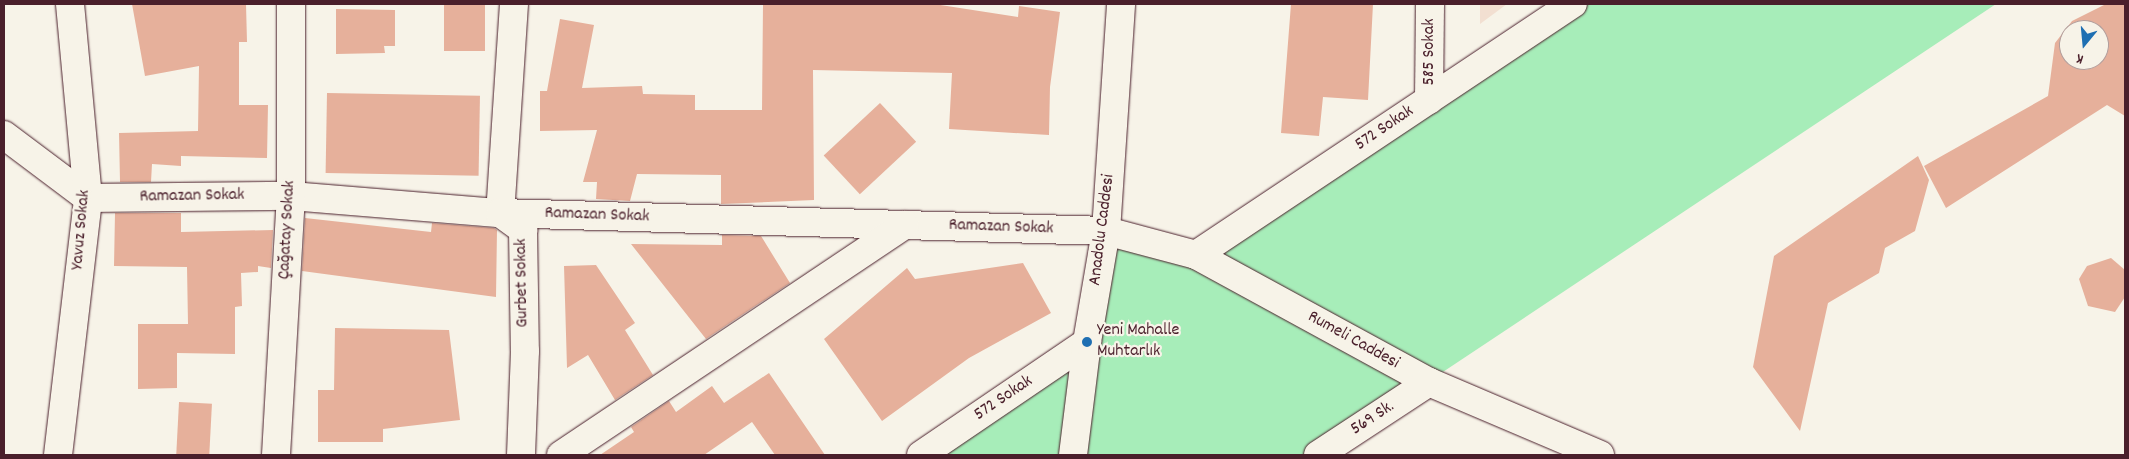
<!DOCTYPE html>
<html>
<head>
<meta charset="utf-8">
<style>
  body { margin:0 }
  #map { position:relative; width:2129px; height:459px; overflow:hidden; background:#f7f3e8; font-family:Dekko,sans-serif }
  div>[style] { position:absolute }
  [style*='--x'] { left:calc(var(--x)*1px); top:calc(var(--y)*1px); width:calc(var(--w)*1px); rotate:calc(var(--a)*1deg) }
  .built>* { inset:0; background:#f2dfd1 }
  .green>* { inset:0; background:#a7edb9 }
  .building>* { inset:0; background:#e6b09b; transform-origin:0 0 }
  .roads { filter:drop-shadow(0 0 1px #4a1f2b) drop-shadow(0 0 1px #4a1f2b) }
  .minor>* { height:28px; margin:-14px; padding:0 14px; transform-origin:14px; border-radius:14px; background:#f7f3e8 }
  .dots>* { width:14px; height:14px; translate:-50% -50%; box-sizing:border-box; border:2px solid #f7f3e8; border-radius:50% }
  span { translate:-50% -50%; white-space:nowrap; text-align:center; line-height:1.15; -webkit-text-stroke:4.5px #f7f3e8; paint-order:stroke }
  .street-label { font-size:18px; color:#4a1f2b }
  .poi-label { font-size:18px; color:#4a1f2b }
  .left { translate:0 -50%; text-align:left }
  .frame { position:absolute; inset:0; border:5px solid #4a1f2b; pointer-events:none }
  .north { position:absolute; left:2059px; top:20px; width:50px; height:50px; box-sizing:border-box; background:#f7f3e8; border:1px solid #b29e9c; border-radius:50%; rotate:197deg; font-size:14px; font-weight:700; line-height:20px; text-align:center; color:#4a1f2b }
  .north::after { content:''; display:block; margin:auto; width:18px; height:22px; background:#1f6fb2; clip-path:polygon(50% 0,100% 100%,50% 72%,0 100%) }
</style>
</head>
<body>
<div id="map">
  <div class="built">
    <div style="clip-path:polygon(1480px 4px,1507px 4px,1480px 24px)"></div>
  </div>
  <div class="green">
    <div style="clip-path:polygon(1573px 4px,1996px 4px,1318px 455px,921px 455px,1087px 342px,1106px 231px,1196px 255px)"></div>
  </div>
  <div class="building">
    <div style="clip-path:polygon(132px 4px,246px 4px,247px 42px,239px 42px,239px 105px,268px 105px,267px 158px,181px 156px,181px 166px,152px 164px,151px 182px,120px 182px,119px 133px,198px 131px,199px 66px,145px 76px)"></div>
    <div style="left:444px;top:4px;width:41px;height:47px"></div>
    <div style="clip-path:polygon(763px 4px,934px 4px,1018px 17px,1019px 6px,1060px 12px,1050px 87px,1049px 135px,949px 129px,952px 73px,813px 70px,814px 200px,721px 204px,721px 175px,637px 174px,630px 201px,596px 199px,597px 182px,583px 182px,597px 130px,540px 131px,540px 91px,547px 91px,560px 19px,594px 25px,582px 88px,642px 86px,643px 94px,695px 95px,695px 110px,762px 110px)"></div>
    <div style="clip-path:polygon(1291px 4px,1373px 4px,1368px 100px,1323px 97px,1319px 136px,1281px 133px)"></div>
    <div style="clip-path:polygon(evenodd,2106px 4px,2125px 4px,2125px 116px,2107px 105px,1946px 208px,1924px 166px,2048px 96px,2055px 43px,2072px 21px,2106px 4px,2069px 30px,2099px 30px,2099px 60px,2069px 60px,2069px 30px)"></div>
    <div style="clip-path:polygon(336px 9px,395px 10px,395px 46px,384px 46px,385px 53px,336px 54px)"></div>
    <div style="left:327px;top:93px;width:153px;height:80px;rotate:1deg"></div>
    <div style="left:880px;top:103px;width:53px;height:77px;rotate:47deg"></div>
    <div style="clip-path:polygon(1918px 156px,1929px 180px,1915px 231px,1885px 248px,1879px 273px,1828px 303px,1800px 431px,1753px 367px,1774px 256px)"></div>
    <div style="clip-path:polygon(115px 213px,181px 213px,181px 232px,273px 230px,271px 268px,258px 266px,258px 272px,241px 273px,242px 306px,235px 307px,235px 354px,177px 353px,177px 388px,138px 389px,138px 324px,188px 324px,187px 267px,114px 266px)"></div>
    <div style="clip-path:polygon(305px 218px,431px 232px,432px 223px,494px 228px,497px 230px,496px 297px,302px 271px)"></div>
    <div style="clip-path:polygon(722px 235px,761px 236px,790px 283px,706px 339px,631px 244px,722px 245px)"></div>
    <div style="clip-path:polygon(2111px 258px,2125px 270px,2125px 297px,2115px 312px,2088px 306px,2079px 279px,2087px 266px)"></div>
    <div style="clip-path:polygon(1023px 263px,1051px 313px,969px 358px,882px 421px,824px 339px,907px 268px,915px 279px)"></div>
    <div style="clip-path:polygon(596px 265px,635px 323px,625px 330px,653px 375px,615px 400px,588px 355px,567px 368px,564px 266px)"></div>
    <div style="clip-path:polygon(335px 328px,449px 330px,460px 420px,383px 429px,383px 442px,318px 442px,318px 390px,334px 390px)"></div>
    <div style="clip-path:polygon(769px 373px,825px 455px,775px 455px,752px 422px,704px 455px,600px 455px,634px 432px,631px 427px,669px 401px,676px 412px,712px 386px,724px 403px)"></div>
    <div style="left:179px;top:402px;width:33px;height:53px;rotate:3deg"></div>
  </div>
  <div class="roads">
    <div class="minor">
      <div style="--x:514;--y:4;--w:209;--a:93.8"></div>
      <div style="--x:500;--y:213;--w:29;--a:36"></div>
      <div style="--x:523;--y:230;--w:121;--a:89.1"></div>
      <div style="--x:525;--y:351;--w:104;--a:92.2"></div>
      <div style="--x:1429;--y:100;--w:96;--a:-89.4"></div>
      <div style="--x:4;--y:135;--w:105;--a:36.9"></div>
      <div style="--x:88;--y:198;--w:203;--a:-0.6"></div>
      <div style="--x:291;--y:196;--w:210;--a:4.7"></div>
      <div style="--x:500;--y:213;--w:606;--a:1.7"></div>
      <div style="--x:1106;--y:231;--w:93;--a:14.9"></div>
      <div style="--x:1196;--y:255;--w:265;--a:28.6"></div>
      <div style="--x:1429;--y:382;--w:186;--a:23.1"></div>
      <div style="--x:1196;--y:255;--w:453;--a:-33.7"></div>
      <div style="--x:58;--y:455;--w:259;--a:-83.3"></div>
      <div style="--x:88;--y:198;--w:195;--a:-95.3"></div>
      <div style="--x:276;--y:455;--w:259;--a:-86.7"></div>
      <div style="--x:291;--y:196;--w:192;--a:-90"></div>
      <div style="--x:561;--y:455;--w:413;--a:-33.8"></div>
      <div style="--x:921;--y:455;--w:201;--a:-34.2"></div>
      <div style="--x:1073;--y:455;--w:114;--a:-82.9"></div>
      <div style="--x:1087;--y:342;--w:113;--a:-80.3"></div>
      <div style="--x:1106;--y:231;--w:227;--a:-86.2"></div>
      <div style="--x:1318;--y:455;--w:133;--a:-33.3"></div>
    </div>
  </div>
  <div class="dots">
    <div style="left:1087px;top:342px;background:#1f6fb2"></div>
  </div>
  <div class="street-label">
    <span style="left:1430px;top:52px;rotate:-90deg">585 Sokak</span>
    <span style="left:1385px;top:129px;rotate:-34deg">572 Sokak</span>
    <span style="left:192px;top:197px;rotate:-1deg">Ramazan Sokak</span>
    <span style="left:597px;top:216px;rotate:2deg">Ramazan Sokak</span>
    <span style="left:1001px;top:228px;rotate:2deg">Ramazan Sokak</span>
    <span style="left:82px;top:230px;rotate:-85deg">Yavuz Sokak</span>
    <span style="left:288px;top:230px;rotate:-87deg">Çağatay Sokak</span>
    <span style="left:1103px;top:230px;rotate:-83deg">Anadolu Caddesi</span>
    <span style="left:523px;top:283px;rotate:-91deg">Gurbet Sokak</span>
    <span style="left:1353px;top:341px;rotate:29deg">Rumeli Caddesi</span>
    <span style="left:1004px;top:399px;rotate:-34deg">572 Sokak</span>
    <span style="left:1373px;top:419px;rotate:-33deg">569 Sk.</span>
  </div>
  <div class="poi-label">
    <span class="left" style="left:1097px;top:342px">Yeni Mahalle<br>Muhtarlık</span>
  </div>
  <div class="frame"></div>
  <div class="north">K</div>
</div>
</body>
</html>
